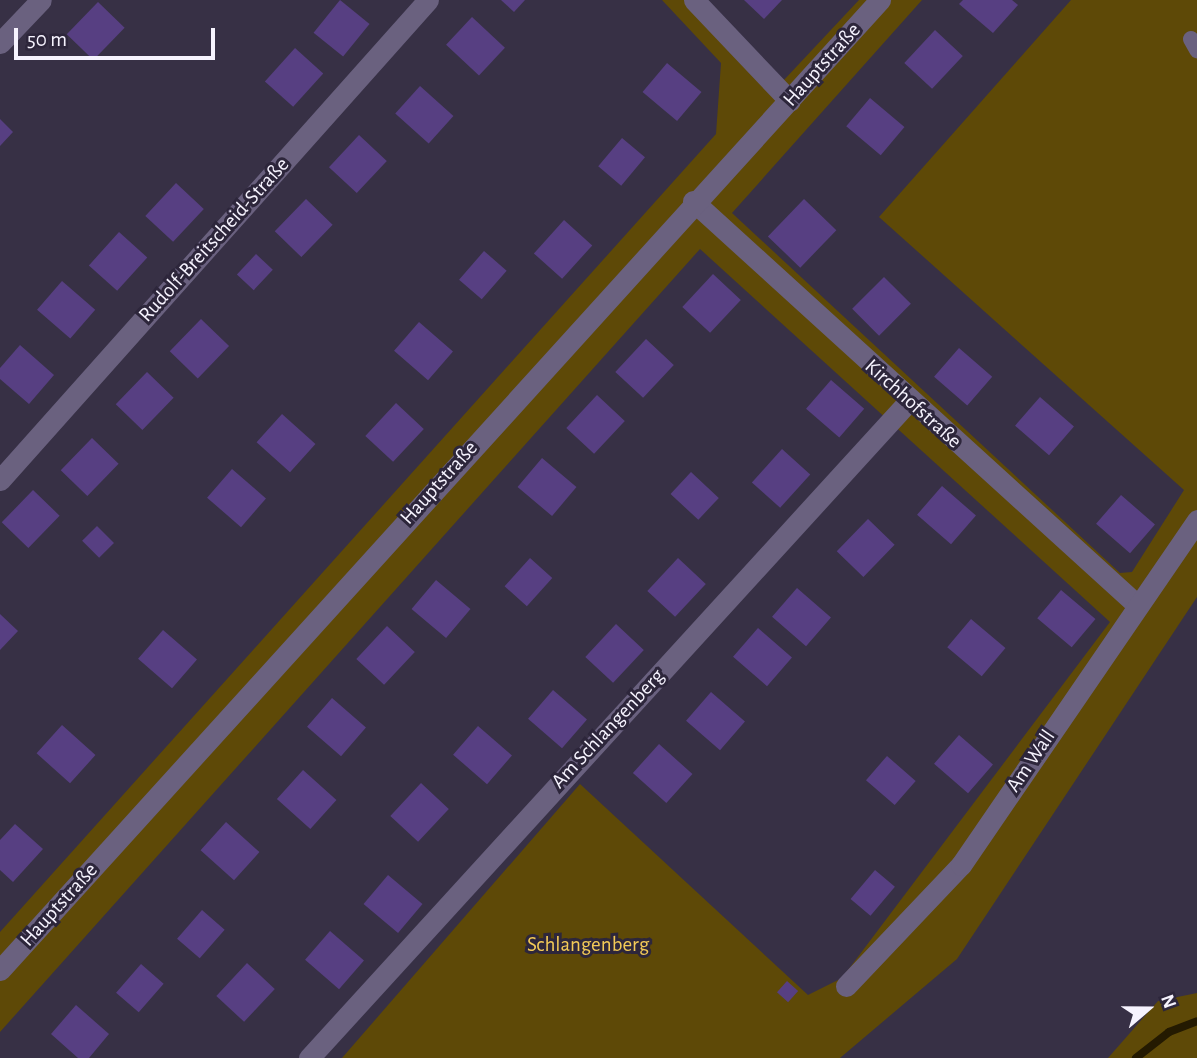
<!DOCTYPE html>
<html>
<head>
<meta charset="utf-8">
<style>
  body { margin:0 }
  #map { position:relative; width:1197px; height:1058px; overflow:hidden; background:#373045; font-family:"Alegreya Sans",sans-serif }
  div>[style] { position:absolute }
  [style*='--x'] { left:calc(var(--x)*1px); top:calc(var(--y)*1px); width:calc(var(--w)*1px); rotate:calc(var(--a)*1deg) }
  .green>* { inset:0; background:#5e4907 }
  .stream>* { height:8px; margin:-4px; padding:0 4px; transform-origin:4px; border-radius:4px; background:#241a01 }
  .building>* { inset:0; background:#573f82; transform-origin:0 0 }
  .lane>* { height:16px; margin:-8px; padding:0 8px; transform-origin:8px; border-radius:8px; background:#6a617f }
  .street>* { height:21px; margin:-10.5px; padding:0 10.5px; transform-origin:10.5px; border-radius:10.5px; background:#6a617f }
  span { translate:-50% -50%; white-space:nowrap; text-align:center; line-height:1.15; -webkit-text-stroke:6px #2d263b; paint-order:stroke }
  .street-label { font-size:21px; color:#f6f3fe }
  .park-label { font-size:21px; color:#f3ca57 }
  .north { position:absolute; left:1113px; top:974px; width:70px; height:70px; -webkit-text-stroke:5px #2d263b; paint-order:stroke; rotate:70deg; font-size:19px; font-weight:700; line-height:28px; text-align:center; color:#f6f3fe }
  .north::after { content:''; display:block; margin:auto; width:24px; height:32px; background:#f6f3fe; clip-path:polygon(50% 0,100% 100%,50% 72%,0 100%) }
  .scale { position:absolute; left:14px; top:28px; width:201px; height:32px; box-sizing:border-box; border:4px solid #f6f3fe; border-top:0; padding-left:9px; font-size:21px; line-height:24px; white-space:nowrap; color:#f6f3fe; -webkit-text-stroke:5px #2d263b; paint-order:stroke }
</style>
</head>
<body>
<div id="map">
  <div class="green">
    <div style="clip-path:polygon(662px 0,705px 0,783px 81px,859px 0,922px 0,732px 213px,1120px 573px,1132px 572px,1184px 490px,879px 217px,1071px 0,1197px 0,1197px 597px,957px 959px,840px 1058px,342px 1058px,580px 784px,808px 995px,842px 978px,1110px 622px,700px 249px,0 1032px,0 932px,716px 134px,721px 63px)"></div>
    <div style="clip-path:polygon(1197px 993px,1197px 1058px,1108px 1058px,1158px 1001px)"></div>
  </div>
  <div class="stream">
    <div style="--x:1136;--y:1058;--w:42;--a:-38.2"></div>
    <div style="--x:1169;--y:1032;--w:30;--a:-21"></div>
  </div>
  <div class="building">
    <div style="left:340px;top:0;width:38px;height:42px;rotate:39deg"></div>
    <div style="clip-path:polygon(501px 0,525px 0,514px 12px)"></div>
    <div style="clip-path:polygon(744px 0,782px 0,764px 19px)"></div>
    <div style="clip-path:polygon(963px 0,1012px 0,1018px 5px,993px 33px,959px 4px)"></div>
    <div style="left:98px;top:2px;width:37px;height:45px;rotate:44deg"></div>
    <div style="left:472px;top:17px;width:45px;height:38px;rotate:43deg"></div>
    <div style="left:935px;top:30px;width:38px;height:45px;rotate:43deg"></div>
    <div style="left:295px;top:48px;width:38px;height:45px;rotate:42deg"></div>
    <div style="left:667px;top:63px;width:45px;height:38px;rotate:40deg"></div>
    <div style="left:420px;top:86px;width:45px;height:37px;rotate:42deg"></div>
    <div style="left:870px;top:98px;width:45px;height:37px;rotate:40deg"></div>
    <div style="clip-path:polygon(0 119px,13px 132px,0 146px)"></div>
    <div style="left:359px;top:135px;width:38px;height:44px;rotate:43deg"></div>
    <div style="left:622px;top:138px;width:30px;height:37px;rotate:40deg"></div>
    <div style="left:176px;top:183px;width:38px;height:45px;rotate:43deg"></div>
    <div style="left:306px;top:199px;width:37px;height:45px;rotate:44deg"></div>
    <div style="left:804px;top:199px;width:45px;height:52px;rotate:44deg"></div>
    <div style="left:564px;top:220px;width:38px;height:45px;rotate:42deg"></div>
    <div style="left:119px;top:232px;width:38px;height:45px;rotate:42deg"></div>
    <div style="left:484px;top:251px;width:30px;height:38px;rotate:41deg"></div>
    <div style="left:256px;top:254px;width:23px;height:28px;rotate:43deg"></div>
    <div style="left:713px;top:274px;width:38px;height:45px;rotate:43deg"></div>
    <div style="left:884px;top:277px;width:38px;height:45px;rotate:45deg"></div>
    <div style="left:62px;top:281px;width:44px;height:38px;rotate:41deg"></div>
    <div style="left:201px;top:319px;width:39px;height:45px;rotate:44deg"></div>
    <div style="left:419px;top:322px;width:45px;height:38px;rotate:41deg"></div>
    <div style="left:646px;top:339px;width:38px;height:45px;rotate:43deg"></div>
    <div style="clip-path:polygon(20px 345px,54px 375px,29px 404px,0 379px,0 368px)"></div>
    <div style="left:959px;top:348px;width:44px;height:38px;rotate:41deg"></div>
    <div style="left:147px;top:372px;width:37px;height:45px;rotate:44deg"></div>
    <div style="left:831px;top:380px;width:44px;height:38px;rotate:41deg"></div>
    <div style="left:597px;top:395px;width:38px;height:45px;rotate:43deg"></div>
    <div style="left:1040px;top:397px;width:45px;height:38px;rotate:41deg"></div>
    <div style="left:396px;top:403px;width:38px;height:45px;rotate:43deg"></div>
    <div style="left:282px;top:414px;width:45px;height:38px;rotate:42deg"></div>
    <div style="left:92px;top:438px;width:37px;height:45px;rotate:44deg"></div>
    <div style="left:782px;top:449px;width:38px;height:45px;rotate:42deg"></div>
    <div style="left:542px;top:458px;width:45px;height:38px;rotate:40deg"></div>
    <div style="left:232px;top:469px;width:45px;height:38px;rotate:41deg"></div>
    <div style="left:691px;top:472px;width:38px;height:30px;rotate:43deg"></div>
    <div style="left:942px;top:486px;width:45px;height:38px;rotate:41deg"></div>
    <div style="left:33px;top:490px;width:37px;height:45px;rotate:44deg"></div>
    <div style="left:1121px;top:495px;width:45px;height:38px;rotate:41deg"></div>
    <div style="left:868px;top:519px;width:37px;height:45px;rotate:44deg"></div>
    <div style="left:97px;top:526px;width:24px;height:21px;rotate:45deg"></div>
    <div style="left:530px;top:558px;width:30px;height:38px;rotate:42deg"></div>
    <div style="left:678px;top:558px;width:38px;height:45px;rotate:43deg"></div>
    <div style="left:436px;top:580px;width:45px;height:38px;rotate:40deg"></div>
    <div style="left:797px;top:588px;width:45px;height:38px;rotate:41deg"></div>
    <div style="left:1061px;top:590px;width:45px;height:37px;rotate:40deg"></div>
    <div style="clip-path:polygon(0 614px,18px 631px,0 650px)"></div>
    <div style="left:971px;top:619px;width:45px;height:37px;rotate:40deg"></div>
    <div style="left:616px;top:624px;width:38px;height:45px;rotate:43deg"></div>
    <div style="left:387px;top:626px;width:38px;height:45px;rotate:43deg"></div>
    <div style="left:758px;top:628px;width:45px;height:38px;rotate:41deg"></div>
    <div style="left:163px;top:630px;width:45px;height:38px;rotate:41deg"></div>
    <div style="left:553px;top:690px;width:45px;height:38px;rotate:41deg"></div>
    <div style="left:711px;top:692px;width:45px;height:38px;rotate:41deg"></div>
    <div style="left:332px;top:698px;width:45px;height:38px;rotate:41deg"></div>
    <div style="left:62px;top:725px;width:45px;height:38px;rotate:42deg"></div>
    <div style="left:478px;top:726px;width:45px;height:38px;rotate:41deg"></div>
    <div style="left:959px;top:735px;width:45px;height:38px;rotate:41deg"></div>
    <div style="left:659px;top:744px;width:45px;height:39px;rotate:42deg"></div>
    <div style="left:887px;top:756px;width:38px;height:32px;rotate:41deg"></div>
    <div style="left:303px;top:770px;width:45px;height:39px;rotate:42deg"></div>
    <div style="left:421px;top:783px;width:38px;height:45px;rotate:43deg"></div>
    <div style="left:226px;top:822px;width:45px;height:38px;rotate:42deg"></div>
    <div style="clip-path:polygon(15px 824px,43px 849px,13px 882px,0 870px,0 840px)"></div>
    <div style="left:875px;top:870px;width:26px;height:38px;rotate:40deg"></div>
    <div style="left:388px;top:875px;width:45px;height:38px;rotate:40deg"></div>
    <div style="left:202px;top:910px;width:30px;height:38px;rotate:41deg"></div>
    <div style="left:330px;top:931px;width:45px;height:38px;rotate:41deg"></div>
    <div style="left:247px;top:963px;width:38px;height:45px;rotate:43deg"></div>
    <div style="left:141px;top:964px;width:30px;height:38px;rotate:41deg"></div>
    <div style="left:787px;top:981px;width:15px;height:15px;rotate:42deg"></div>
    <div style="clip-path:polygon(76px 1005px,109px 1034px,89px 1058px,78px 1058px,51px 1034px)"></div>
  </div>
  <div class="lane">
    <div style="--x:1191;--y:39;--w:13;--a:61"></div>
  </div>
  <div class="street">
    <div style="--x:694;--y:0;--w:139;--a:46.5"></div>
    <div style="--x:0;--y:43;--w:59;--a:-46.4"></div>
    <div style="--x:693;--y:201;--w:599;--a:42.29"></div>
    <div style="--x:0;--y:480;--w:643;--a:-48.28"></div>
    <div style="--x:0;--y:970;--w:1310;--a:-47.79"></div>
    <div style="--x:846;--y:986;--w:167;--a:-46.5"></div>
    <div style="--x:961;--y:865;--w:418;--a:-55.6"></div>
    <div style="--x:309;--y:1058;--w:890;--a:-47.6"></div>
  </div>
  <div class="street-label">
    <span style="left:822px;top:65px;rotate:-48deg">Hauptstraße</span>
    <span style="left:214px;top:240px;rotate:-48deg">Rudolf-Breitscheid-Straße</span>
    <span style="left:913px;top:404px;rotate:42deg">Kirchhofstraße</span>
    <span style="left:439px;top:483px;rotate:-48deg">Hauptstraße</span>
    <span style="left:608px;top:729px;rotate:-47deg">Am Schlangenberg</span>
    <span style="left:1031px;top:761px;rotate:-56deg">Am Wall</span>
    <span style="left:59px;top:905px;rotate:-48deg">Hauptstraße</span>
  </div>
  <div class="park-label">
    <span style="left:588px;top:945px">Schlangenberg</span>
  </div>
  <div class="north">N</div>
  <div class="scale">50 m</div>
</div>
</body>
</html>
